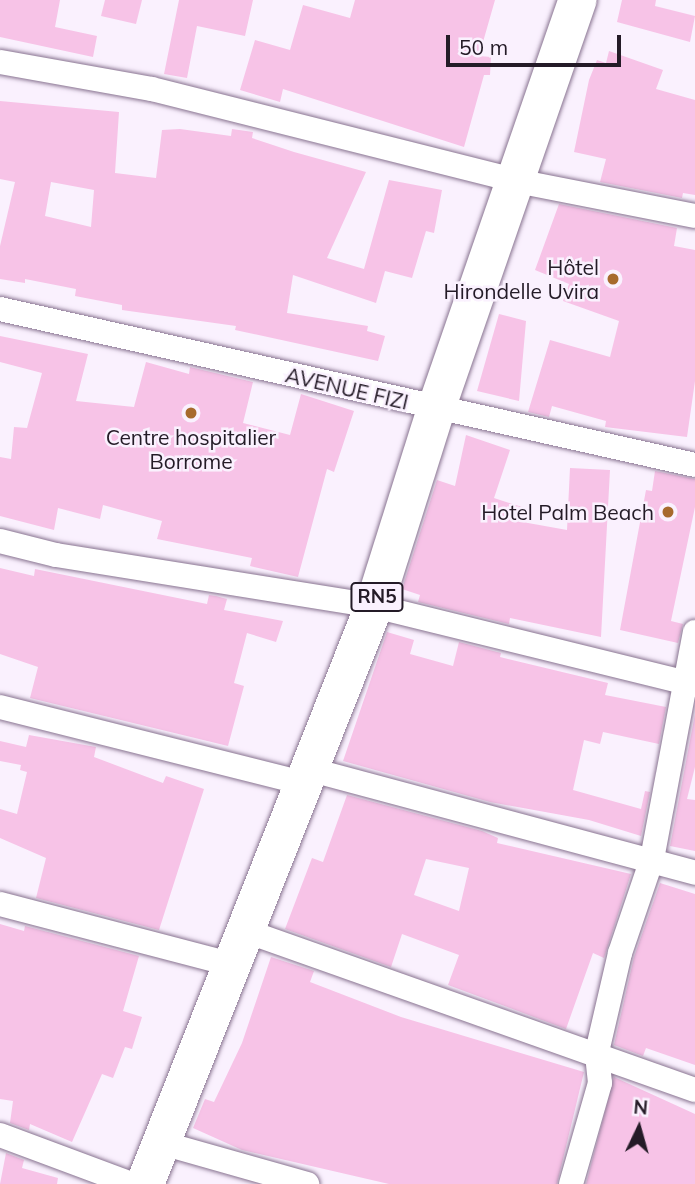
<!DOCTYPE html>
<html>
<head>
<meta charset="utf-8">
<style>
  body { margin:0 }
  #map { position:relative; width:695px; height:1184px; overflow:hidden; background:#faf1fe; font-family:Mulish,sans-serif }
  div>[style] { position:absolute }
  [style*='--x'] { left:calc(var(--x)*1px); top:calc(var(--y)*1px); width:calc(var(--w)*1px); rotate:calc(var(--a)*1deg) }
  .building>* { inset:0; background:#f7c3e7 }
  .roads { filter:drop-shadow(0 0 2px #887390) drop-shadow(0 0 2px #887390) }
  .minor>* { height:24px; margin:-12px; padding:0 12px; transform-origin:12px; border-radius:12px; background:#fff }
  .trunk>* { height:38px; margin:-19px; padding:0 19px; transform-origin:19px; border-radius:19px; background:#fff }
  .dots>* { width:19px; height:19px; translate:-50% -50%; box-sizing:border-box; border:4px solid #faf1fe; border-radius:50% }
  span { translate:-50% -50%; white-space:nowrap; text-align:center; line-height:1.15; -webkit-text-stroke:5px #faf1fe; paint-order:stroke }
  .shield-label span { padding:2px 5px; background:#faf1fe; border:2px solid; border-radius:5px; -webkit-text-stroke-width:0 }
  .shield-label { font-size:19px; color:#241b27; font-weight:700 }
  .poi-label { font-size:21px; color:#241b27 }
  .right { translate:-100% -50%; text-align:right }
  .street-label { font-size:21px; color:#241b27 }
  .north { position:absolute; left:604px; top:1093px; width:70px; height:70px; -webkit-text-stroke:5px #faf1fe; paint-order:stroke; rotate:5deg; font-size:19px; font-weight:700; line-height:28px; text-align:center; color:#241b27 }
  .north::after { content:''; display:block; margin:auto; width:24px; height:32px; background:#241b27; clip-path:polygon(50% 0,100% 100%,50% 72%,0 100%) }
  .scale { position:absolute; left:446px; top:35px; width:175px; height:32px; box-sizing:border-box; border:4px solid #241b27; border-top:0; padding-left:9px; font-size:21px; line-height:24px; white-space:nowrap; color:#241b27; -webkit-text-stroke:5px #faf1fe; paint-order:stroke }
</style>
</head>
<body>
<div id="map">
  <div class="building">
    <div style="clip-path:polygon(0 0,60px 0,55px 27px,97px 36px,93px 57px,0 37px)"></div>
    <div style="clip-path:polygon(105px 0,142px 0,136px 24px,101px 16px)"></div>
    <div style="clip-path:polygon(179px 0,253px 0,245px 36px,197px 26px,187px 78px,164px 74px)"></div>
    <div style="clip-path:polygon(355px 0,495px 0,479px 56px,491px 57px,490px 75px,484px 75px,464px 147px,283px 89px,280px 102px,240px 90px,255px 40px,290px 50px,303px 5px,350px 18px)"></div>
    <div style="clip-path:polygon(622px 0,656px 0,655px 6px,695px 16px,690px 42px,617px 22px)"></div>
    <div style="clip-path:polygon(609px 51px,663px 70px,656px 89px,695px 100px,695px 195px,683px 193px,682px 198px,600px 182px,606px 159px,574px 152px,589px 80px,597px 60px,606px 63px)"></div>
    <div style="clip-path:polygon(evenodd,0 101px,119px 112px,115px 173px,156px 178px,162px 130px,180px 129px,231px 136px,232px 129px,253px 132px,252px 138px,294px 152px,366px 172px,327px 258px,364px 269px,389px 180px,442px 190px,434px 233px,426px 231px,412px 278px,385px 271px,376px 303px,293px 275px,287px 313px,368px 326px,367px 331px,385px 336px,378px 361px,235px 330px,236px 326px,122px 310px,122px 305px,75px 296px,76px 289px,25px 279px,25px 283px,0 279px,0 246px,15px 182px,0 179px,0 101px,51px 182px,94px 190px,91px 227px,45px 216px,51px 182px)"></div>
    <div style="clip-path:polygon(559px 204px,677px 228px,674px 246px,695px 250px,695px 381px,687px 437px,605px 427px,606px 421px,552px 406px,549px 417px,528px 412px,550px 340px,610px 357px,619px 321px,563px 301px,569px 284px,535px 270px)"></div>
    <div style="clip-path:polygon(499px 314px,526px 321px,519px 401px,477px 391px)"></div>
    <div style="clip-path:polygon(0 336px,88px 354px,76px 401px,134px 407px,146px 362px,189px 374px,190px 367px,253px 382px,243px 423px,290px 435px,301px 394px,354px 411px,334px 472px,327px 469px,298px 577px,250px 566px,252px 558px,157px 539px,162px 521px,103px 505px,100px 519px,58px 508px,54px 530px,0 516px,0 457px,11px 459px,14px 427px,27px 428px,42px 373px,0 362px)"></div>
    <div style="clip-path:polygon(466px 435px,510px 450px,494px 498px,522px 507px,517px 521px,567px 530px,570px 468px,610px 470px,601px 637px,510px 618px,509px 624px,418px 602px,420px 595px,402px 589px,437px 480px,455px 486px)"></div>
    <div style="clip-path:polygon(655px 471px,695px 479px,695px 507px,671px 621px,683px 624px,678px 643px,620px 630px,646px 490px,652px 491px)"></div>
    <div style="clip-path:polygon(0 568px,34px 576px,35px 569px,207px 604px,209px 595px,216px 596px,227px 599px,224px 610px,283px 621px,276px 642px,247px 633px,234px 683px,244px 686px,228px 746px,30px 698px,38px 667px,0 654px)"></div>
    <div style="clip-path:polygon(387px 632px,414px 640px,410px 654px,453px 666px,459px 642px,501px 653px,500px 657px,608px 683px,605px 695px,666px 707px,659px 744px,603px 732px,600px 744px,584px 740px,573px 790px,641px 809px,645px 791px,650px 792px,641px 836px,589px 820px,490px 802px,343px 761px)"></div>
    <div style="clip-path:polygon(695px 714px,695px 767px,687px 799px,695px 800px,695px 851px,670px 846px)"></div>
    <div style="clip-path:polygon(29px 735px,96px 747px,94px 757px,163px 783px,166px 776px,204px 789px,159px 930px,36px 898px,46px 858px,0 838px,0 809px,17px 814px,27px 772px,20px 770px,21px 765px,0 761px,0 741px,26px 747px)"></div>
    <div style="clip-path:polygon(evenodd,347px 795px,482px 831px,498px 838px,497px 843px,631px 874px,604px 958px,593px 953px,566px 1029px,448px 985px,459px 955px,402px 934px,391px 967px,285px 929px,312px 858px,323px 862px,347px 795px,426px 859px,469px 868px,459px 911px,414px 895px,426px 859px)"></div>
    <div style="clip-path:polygon(660px 883px,695px 894px,695px 1065px,646px 1048px,643px 1056px,614px 1045px,634px 957px)"></div>
    <div style="clip-path:polygon(0 924px,24px 931px,25px 926px,139px 956px,123px 1011px,142px 1017px,132px 1049px,125px 1047px,113px 1078px,102px 1074px,72px 1142px,30px 1124px,29px 1130px,10px 1123px,13px 1101px,0 1099px)"></div>
    <div style="clip-path:polygon(271px 957px,314px 971px,310px 982px,401px 1017px,584px 1072px,557px 1184px,389px 1184px,242px 1150px,193px 1128px,205px 1099px,214px 1102px,242px 1043px)"></div>
    <div style="clip-path:polygon(614px 1077px,695px 1114px,695px 1184px,586px 1184px)"></div>
    <div style="clip-path:polygon(6px 1153px,24px 1160px,22px 1168px,58px 1178px,57px 1184px,0 1184px)"></div>
  </div>
  <div class="roads">
    <div class="minor">
      <div style="--x:0;--y:62;--w:154;--a:10.1"></div>
      <div style="--x:152;--y:89;--w:376;--a:14.1"></div>
      <div style="--x:517;--y:181;--w:181;--a:11.1"></div>
      <div style="--x:0;--y:309;--w:712;--a:12.65"></div>
      <div style="--x:0;--y:541;--w:58;--a:14"></div>
      <div style="--x:56;--y:555;--w:322;--a:9.1"></div>
      <div style="--x:374;--y:606;--w:331;--a:13.8"></div>
      <div style="--x:0;--y:707;--w:312;--a:14.1"></div>
      <div style="--x:308;--y:769;--w:401;--a:15"></div>
      <div style="--x:0;--y:904;--w:238;--a:14.6"></div>
      <div style="--x:243;--y:930;--w:479;--a:19.5"></div>
      <div style="--x:0;--y:1135;--w:141;--a:20.4"></div>
      <div style="--x:162;--y:1143;--w:151;--a:15.8"></div>
      <div style="--x:571;--y:1184;--w:105;--a:-74"></div>
      <div style="--x:600;--y:1083;--w:31;--a:-96"></div>
      <div style="--x:597;--y:1052;--w:102;--a:-76.9"></div>
      <div style="--x:620;--y:953;--w:99;--a:-71.2"></div>
      <div style="--x:652;--y:859;--w:231;--a:-79.3"></div>
    </div>
    <div class="trunk">
      <div style="--x:145;--y:1184;--w:622;--a:-68.39"></div>
      <div style="--x:374;--y:606;--w:207;--a:-72.5"></div>
      <div style="--x:436;--y:409;--w:433;--a:-70.9"></div>
    </div>
  </div>
  <div class="dots">
    <div style="left:613px;top:279px;background:#a76a2d"></div>
    <div style="left:191px;top:413px;background:#a76a2d"></div>
    <div style="left:668px;top:512px;background:#a76a2d"></div>
  </div>
  <div class="shield-label">
    <span style="left:377px;top:597px">RN5</span>
  </div>
  <div class="poi-label">
    <span class="right" style="left:599px;top:279px">Hôtel<br>Hirondelle Uvira</span>
    <span style="left:191px;top:449px">Centre hospitalier<br>Borrome</span>
    <span class="right" style="left:654px;top:512px">Hotel Palm Beach</span>
  </div>
  <div class="street-label">
    <span style="left:347px;top:388px;rotate:13deg">AVENUE FIZI</span>
  </div>
  <div class="north">N</div>
  <div class="scale">50 m</div>
</div>
</body>
</html>
